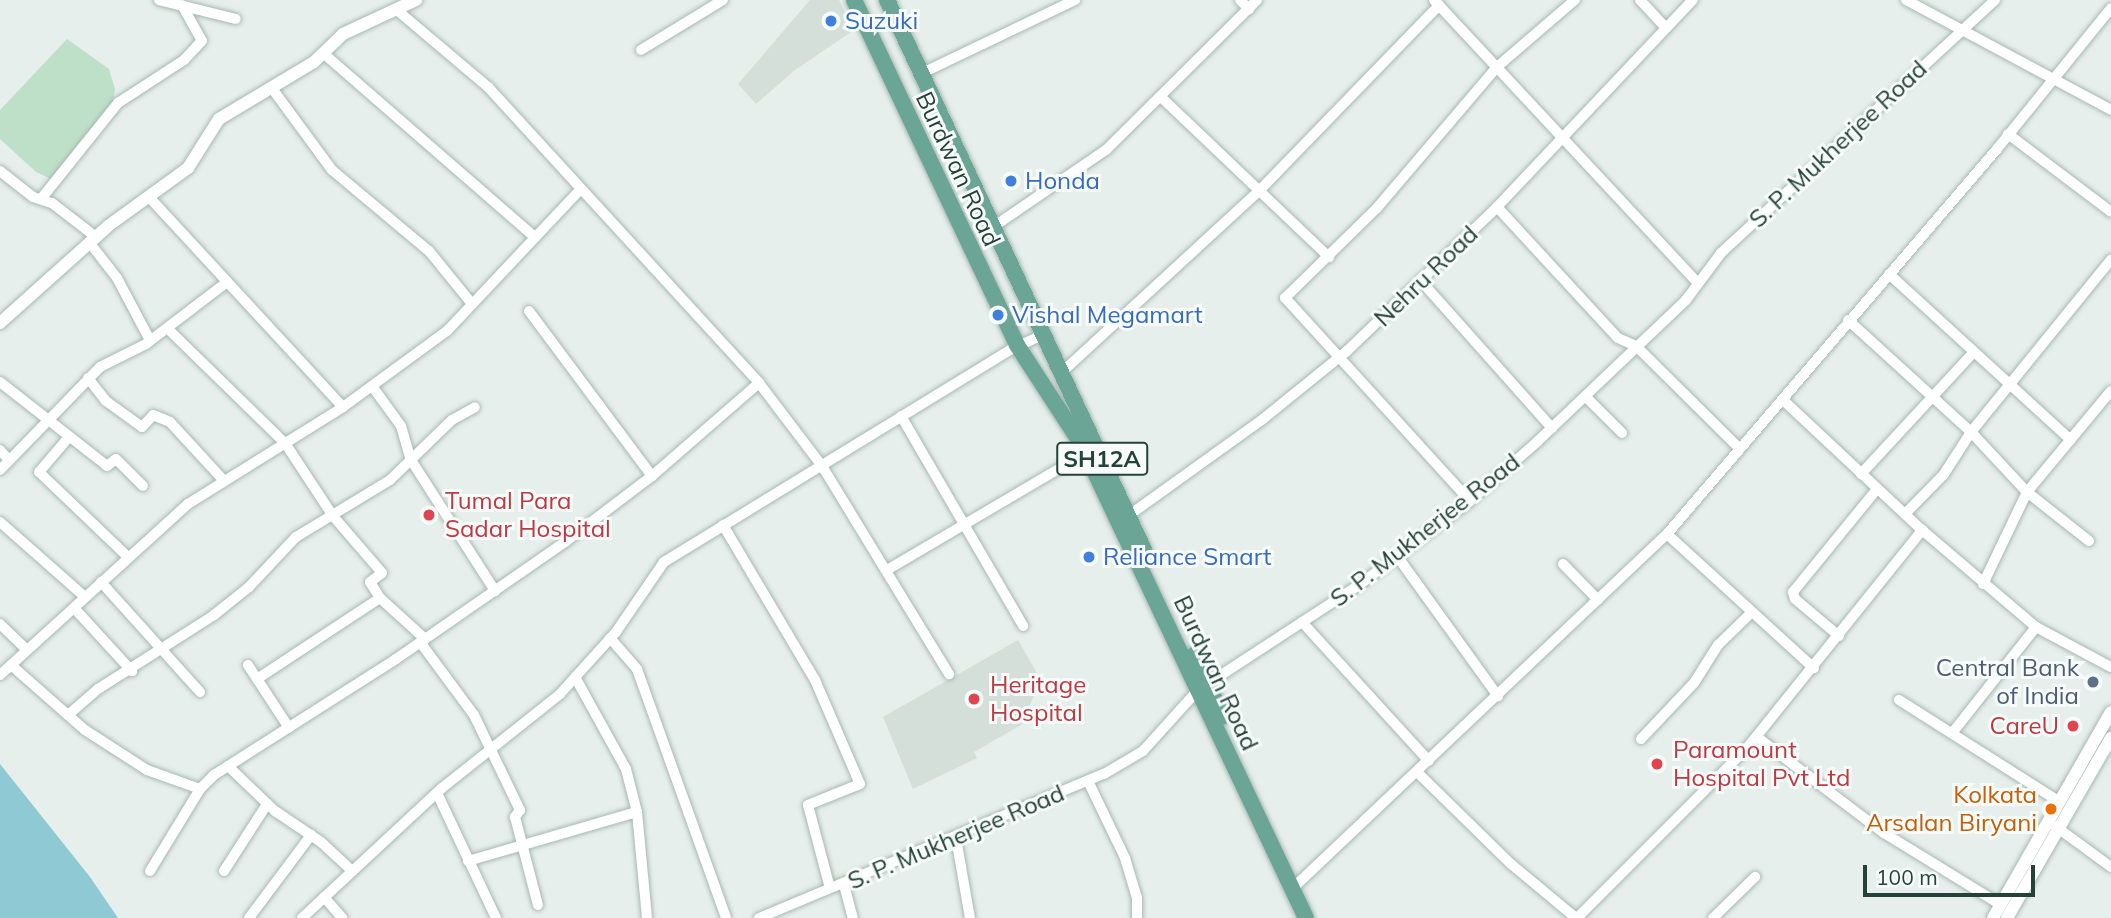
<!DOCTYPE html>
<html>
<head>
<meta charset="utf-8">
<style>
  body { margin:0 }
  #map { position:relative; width:2111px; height:918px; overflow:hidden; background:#e6efeb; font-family:Mulish,sans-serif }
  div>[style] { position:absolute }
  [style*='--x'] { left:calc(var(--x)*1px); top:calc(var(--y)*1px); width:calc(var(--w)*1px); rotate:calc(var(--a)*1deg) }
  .built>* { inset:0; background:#d4dfda }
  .green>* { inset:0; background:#bfe0c8 }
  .water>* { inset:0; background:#8ec9d4 }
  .roads { filter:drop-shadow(0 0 2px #a8b8b2) drop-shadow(0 0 2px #a8b8b2) }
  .minor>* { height:10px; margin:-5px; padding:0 5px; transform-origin:5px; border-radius:5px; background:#fff }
  .tertiary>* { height:12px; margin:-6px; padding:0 6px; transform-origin:6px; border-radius:6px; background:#fff }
  .primary>* { height:16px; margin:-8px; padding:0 8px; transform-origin:8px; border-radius:8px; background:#6aa596 }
  .dots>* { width:19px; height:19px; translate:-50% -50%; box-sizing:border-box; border:4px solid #f7fbf9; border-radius:50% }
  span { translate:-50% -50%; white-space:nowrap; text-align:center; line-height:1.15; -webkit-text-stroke:6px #f7fbf9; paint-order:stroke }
  .shield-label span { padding:2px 5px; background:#f7fbf9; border:2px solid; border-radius:5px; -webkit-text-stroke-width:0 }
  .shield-label { font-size:23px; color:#24423a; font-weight:700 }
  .shop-label { font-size:24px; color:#366cbe }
  .left { translate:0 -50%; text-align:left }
  .street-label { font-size:24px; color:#24423a }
  .health-label { font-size:24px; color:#be3a42 }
  .right { translate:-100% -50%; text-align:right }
  .service-label { font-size:24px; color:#4e5e75 }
  .food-label { font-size:24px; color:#c56008 }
  .scale { position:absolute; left:1863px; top:865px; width:172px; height:32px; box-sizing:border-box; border:4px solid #24423a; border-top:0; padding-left:9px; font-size:21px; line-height:24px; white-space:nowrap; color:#24423a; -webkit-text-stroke:5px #f7fbf9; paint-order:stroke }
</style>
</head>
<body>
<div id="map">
  <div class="built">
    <div style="clip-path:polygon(810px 0,839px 0,854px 30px,795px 70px,756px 104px,738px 84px)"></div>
    <div style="clip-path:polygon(1018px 640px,1041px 680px,1021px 725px,974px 752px,977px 758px,913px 789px,883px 717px)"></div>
  </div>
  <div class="green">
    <div style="clip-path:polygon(67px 39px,109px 69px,115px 89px,113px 103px,51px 179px,36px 172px,0 139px,0 110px)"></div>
  </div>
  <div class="water">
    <div style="clip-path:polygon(0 764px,90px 877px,118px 918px,0 918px)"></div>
  </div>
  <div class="roads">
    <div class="minor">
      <div style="--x:159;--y:0;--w:79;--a:13.9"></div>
      <div style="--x:1240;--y:0;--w:13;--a:45"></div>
      <div style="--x:1434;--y:0;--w:386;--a:47"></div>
      <div style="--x:1640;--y:0;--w:38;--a:47"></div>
      <div style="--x:1906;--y:0;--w:233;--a:28.2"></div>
      <div style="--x:398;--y:11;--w:118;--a:40.2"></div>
      <div style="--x:488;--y:87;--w:401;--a:47.5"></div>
      <div style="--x:759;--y:383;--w:104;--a:52.8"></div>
      <div style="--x:822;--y:466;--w:244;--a:58.6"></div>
      <div style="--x:641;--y:50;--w:96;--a:-31.4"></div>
      <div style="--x:323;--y:53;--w:281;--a:41"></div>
      <div style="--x:920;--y:74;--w:172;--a:-25.5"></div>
      <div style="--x:271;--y:87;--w:103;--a:53.7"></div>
      <div style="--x:332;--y:170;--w:126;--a:39.9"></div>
      <div style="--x:429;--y:251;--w:68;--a:50.9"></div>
      <div style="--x:1162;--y:98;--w:231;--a:43.6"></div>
      <div style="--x:2008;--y:134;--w:129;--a:37.1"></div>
      <div style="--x:0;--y:171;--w:42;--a:38.2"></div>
      <div style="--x:33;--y:197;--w:20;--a:18"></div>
      <div style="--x:52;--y:203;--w:56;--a:37.7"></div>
      <div style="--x:149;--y:197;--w:286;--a:47.3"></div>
      <div style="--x:41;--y:199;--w:123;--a:-51.3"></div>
      <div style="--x:118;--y:103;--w:79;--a:-33.1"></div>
      <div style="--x:184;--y:60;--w:26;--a:-47"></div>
      <div style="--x:202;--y:41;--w:41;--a:-119.1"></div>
      <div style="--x:1497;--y:207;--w:178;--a:47.3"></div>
      <div style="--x:1618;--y:338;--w:20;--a:24"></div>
      <div style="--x:1636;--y:346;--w:146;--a:44.7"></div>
      <div style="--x:993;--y:227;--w:137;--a:-34.3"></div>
      <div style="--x:1106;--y:150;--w:213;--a:-44.8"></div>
      <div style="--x:89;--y:242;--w:46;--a:52.1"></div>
      <div style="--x:117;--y:278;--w:70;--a:62"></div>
      <div style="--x:1889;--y:274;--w:246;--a:42.4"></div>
      <div style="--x:1421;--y:281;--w:197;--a:48.3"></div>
      <div style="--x:529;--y:311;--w:206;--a:53.3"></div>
      <div style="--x:1848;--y:320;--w:166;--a:42.3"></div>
      <div style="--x:1971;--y:432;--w:82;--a:47"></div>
      <div style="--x:2027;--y:492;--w:79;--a:38.3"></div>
      <div style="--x:167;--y:328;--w:165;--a:44.3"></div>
      <div style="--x:285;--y:443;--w:87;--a:56.7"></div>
      <div style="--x:333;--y:516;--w:75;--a:49.3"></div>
      <div style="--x:382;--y:573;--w:15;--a:143"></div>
      <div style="--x:370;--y:582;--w:19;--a:58"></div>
      <div style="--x:1061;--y:373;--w:269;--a:-42.6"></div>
      <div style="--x:1259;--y:191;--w:259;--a:-45.9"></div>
      <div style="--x:88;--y:378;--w:29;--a:52"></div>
      <div style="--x:106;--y:401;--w:44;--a:35.8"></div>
      <div style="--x:142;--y:427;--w:16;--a:-47"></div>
      <div style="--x:153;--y:415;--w:18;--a:22"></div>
      <div style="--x:170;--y:422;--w:80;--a:47.5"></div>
      <div style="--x:0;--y:382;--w:136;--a:38.1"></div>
      <div style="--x:107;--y:466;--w:11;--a:-38"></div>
      <div style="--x:116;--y:459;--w:38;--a:45"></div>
      <div style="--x:372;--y:386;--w:49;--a:54.1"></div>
      <div style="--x:401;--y:426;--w:35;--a:74"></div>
      <div style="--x:411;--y:460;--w:156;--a:57.3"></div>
      <div style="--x:1586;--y:397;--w:51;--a:45"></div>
      <div style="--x:1783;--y:400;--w:190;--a:43.1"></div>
      <div style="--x:1922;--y:530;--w:150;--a:40.4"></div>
      <div style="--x:2036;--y:627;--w:85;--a:28.1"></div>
      <div style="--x:901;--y:416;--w:243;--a:59.8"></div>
      <div style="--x:69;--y:437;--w:46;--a:130.6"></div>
      <div style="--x:39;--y:472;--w:124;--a:43.7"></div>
      <div style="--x:0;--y:450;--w:13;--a:48"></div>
      <div style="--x:0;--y:470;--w:144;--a:-45.8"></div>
      <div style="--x:100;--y:367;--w:51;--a:-26.6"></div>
      <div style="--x:146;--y:344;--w:102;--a:-37.4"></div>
      <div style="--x:1861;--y:474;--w:166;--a:-47.2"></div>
      <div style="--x:1470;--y:501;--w:275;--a:-132.3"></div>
      <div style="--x:1285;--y:298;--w:129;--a:-44.4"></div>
      <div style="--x:1377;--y:208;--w:185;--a:-49.6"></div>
      <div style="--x:1497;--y:67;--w:103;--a:-40.7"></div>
      <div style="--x:1905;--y:514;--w:56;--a:-45.7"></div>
      <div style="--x:1944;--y:474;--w:50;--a:-57.3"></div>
      <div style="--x:1971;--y:432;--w:222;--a:-50.9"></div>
      <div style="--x:1128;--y:516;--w:166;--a:-35.7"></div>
      <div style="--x:1263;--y:419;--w:108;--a:-39"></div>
      <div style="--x:1347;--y:351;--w:208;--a:-43.8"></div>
      <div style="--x:1497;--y:207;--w:285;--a:-46.6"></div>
      <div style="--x:0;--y:522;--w:113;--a:41.4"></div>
      <div style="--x:723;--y:525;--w:180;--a:59.3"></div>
      <div style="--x:815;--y:680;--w:113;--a:66.6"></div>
      <div style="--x:860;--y:784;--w:56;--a:158"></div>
      <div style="--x:808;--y:805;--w:86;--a:75.2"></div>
      <div style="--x:1667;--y:534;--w:199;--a:42.4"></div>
      <div style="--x:1397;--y:556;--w:173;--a:54.2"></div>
      <div style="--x:1563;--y:564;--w:50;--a:45.8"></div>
      <div style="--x:887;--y:570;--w:231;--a:-30.5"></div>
      <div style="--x:101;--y:582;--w:148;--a:48"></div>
      <div style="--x:1983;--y:584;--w:102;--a:-64.4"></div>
      <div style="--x:2027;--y:492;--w:131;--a:-50.3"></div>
      <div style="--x:74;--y:608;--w:86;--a:47.4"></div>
      <div style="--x:1302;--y:622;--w:188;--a:47.6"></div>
      <div style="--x:0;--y:624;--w:37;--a:44"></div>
      <div style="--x:1839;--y:636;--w:57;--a:-139.9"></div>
      <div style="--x:1795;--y:599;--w:7;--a:-106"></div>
      <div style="--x:1793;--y:592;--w:133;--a:-50.8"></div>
      <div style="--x:610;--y:638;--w:41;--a:48.9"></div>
      <div style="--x:637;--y:669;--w:264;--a:70.3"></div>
      <div style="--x:420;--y:642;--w:91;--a:53.5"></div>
      <div style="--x:474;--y:715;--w:106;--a:64.2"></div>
      <div style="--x:520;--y:810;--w:9;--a:126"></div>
      <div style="--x:515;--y:817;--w:91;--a:75.4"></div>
      <div style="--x:11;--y:665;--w:98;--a:41.3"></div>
      <div style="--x:85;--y:730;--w:74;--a:32.8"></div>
      <div style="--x:147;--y:770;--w:56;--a:19.7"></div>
      <div style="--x:248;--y:665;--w:75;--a:56.9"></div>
      <div style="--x:0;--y:675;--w:254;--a:-42.3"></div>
      <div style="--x:188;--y:504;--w:183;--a:-32"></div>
      <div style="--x:343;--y:407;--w:129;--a:-36.2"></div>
      <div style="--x:447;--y:331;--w:194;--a:-46.7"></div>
      <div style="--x:575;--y:677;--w:105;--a:61"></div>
      <div style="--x:626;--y:769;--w:44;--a:75.7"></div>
      <div style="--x:637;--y:812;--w:106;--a:84.6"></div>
      <div style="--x:257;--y:679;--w:147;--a:-33.4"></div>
      <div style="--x:380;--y:598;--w:61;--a:42.3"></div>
      <div style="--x:1899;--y:700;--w:191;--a:32.4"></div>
      <div style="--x:68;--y:715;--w:40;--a:-41"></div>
      <div style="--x:98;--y:689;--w:138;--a:-32.5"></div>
      <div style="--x:214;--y:615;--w:45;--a:-38.7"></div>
      <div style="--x:249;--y:587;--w:69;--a:-46.8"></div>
      <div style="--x:296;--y:537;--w:110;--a:-31.2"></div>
      <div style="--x:390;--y:480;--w:86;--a:-44.1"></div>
      <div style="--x:452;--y:420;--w:26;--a:-29"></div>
      <div style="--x:1953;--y:732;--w:134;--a:-51.7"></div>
      <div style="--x:1757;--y:737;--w:159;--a:37.1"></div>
      <div style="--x:1884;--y:833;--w:137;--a:31.6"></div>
      <div style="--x:1641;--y:739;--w:77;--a:-46.6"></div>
      <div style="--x:1694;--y:683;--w:45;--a:-57.7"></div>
      <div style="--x:1718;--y:645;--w:46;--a:-44.1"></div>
      <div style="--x:228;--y:766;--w:65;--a:43.8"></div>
      <div style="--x:275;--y:811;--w:55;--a:34"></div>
      <div style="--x:321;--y:842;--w:41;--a:43"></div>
      <div style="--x:1418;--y:773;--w:130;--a:44.4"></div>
      <div style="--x:1511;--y:864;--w:85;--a:39.7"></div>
      <div style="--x:1088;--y:781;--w:85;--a:64.3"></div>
      <div style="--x:1125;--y:858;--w:42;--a:73.3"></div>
      <div style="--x:1137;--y:898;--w:20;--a:90"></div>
      <div style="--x:437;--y:793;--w:138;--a:64.7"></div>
      <div style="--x:2055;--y:826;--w:69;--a:36.2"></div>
      <div style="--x:956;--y:838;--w:81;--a:80.1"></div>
      <div style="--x:468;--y:861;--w:176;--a:-16.2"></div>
      <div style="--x:150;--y:871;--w:96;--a:-58.6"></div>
      <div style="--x:200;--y:789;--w:20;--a:-45"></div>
      <div style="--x:214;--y:775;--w:216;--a:-32.5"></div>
      <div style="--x:396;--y:659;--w:206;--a:-34.7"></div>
      <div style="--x:565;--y:542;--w:109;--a:-37.2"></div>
      <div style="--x:652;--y:476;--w:142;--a:-41"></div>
      <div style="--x:224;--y:871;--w:80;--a:-57.3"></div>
      <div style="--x:844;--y:885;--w:34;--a:75"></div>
      <div style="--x:1293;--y:888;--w:515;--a:-43.43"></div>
      <div style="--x:1667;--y:534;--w:507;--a:-49.4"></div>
      <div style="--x:1997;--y:149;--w:181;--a:-51"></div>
      <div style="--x:324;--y:897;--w:28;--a:49"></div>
      <div style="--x:249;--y:918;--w:104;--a:-53.2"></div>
      <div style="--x:302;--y:918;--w:191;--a:-42.9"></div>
      <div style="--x:442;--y:788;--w:151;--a:-38.5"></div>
      <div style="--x:560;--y:694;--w:84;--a:-47.9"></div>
      <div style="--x:616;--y:632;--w:85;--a:-55.6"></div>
      <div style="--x:664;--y:562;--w:406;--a:-31.5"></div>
      <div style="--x:1010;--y:350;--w:38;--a:-25"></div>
      <div style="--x:759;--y:918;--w:374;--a:-22.7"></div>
      <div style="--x:1104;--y:774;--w:45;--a:-30.5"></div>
      <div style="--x:1143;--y:751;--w:82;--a:-48"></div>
      <div style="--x:1198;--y:690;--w:192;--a:-33.1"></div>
      <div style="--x:1359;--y:585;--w:139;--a:-37.1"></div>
      <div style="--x:1470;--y:501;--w:91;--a:-41.4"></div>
      <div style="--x:1538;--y:441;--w:204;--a:-43.6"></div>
      <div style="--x:1686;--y:300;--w:59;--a:-53.3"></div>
      <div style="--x:1721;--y:253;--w:373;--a:-42.7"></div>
      <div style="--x:1577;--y:918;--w:240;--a:-45"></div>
      <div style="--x:1747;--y:748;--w:280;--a:-51.2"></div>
      <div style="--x:1713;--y:918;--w:59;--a:-44.3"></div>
    </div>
    <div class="tertiary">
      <div style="--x:0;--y:323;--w:145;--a:-41.9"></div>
      <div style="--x:108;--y:226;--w:99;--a:-35.9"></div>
      <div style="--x:188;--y:168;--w:58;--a:-57.7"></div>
      <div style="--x:219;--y:119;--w:111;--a:-31"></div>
      <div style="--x:314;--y:62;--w:40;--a:-44"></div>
      <div style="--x:343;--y:34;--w:81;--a:-25"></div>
      <div style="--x:1993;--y:918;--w:237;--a:-60.2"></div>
      <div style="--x:2007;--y:918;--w:208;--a:-60"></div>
    </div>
    <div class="primary">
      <div style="--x:854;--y:0;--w:382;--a:64.7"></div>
      <div style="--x:1017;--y:345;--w:119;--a:57"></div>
      <div style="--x:1082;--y:445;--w:523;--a:64.66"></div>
      <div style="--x:887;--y:0;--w:607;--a:64.95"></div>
      <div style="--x:1194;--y:655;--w:68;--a:64.9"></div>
    </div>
  </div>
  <div class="dots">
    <div style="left:831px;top:21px;background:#3f7fe0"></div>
    <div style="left:1011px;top:181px;background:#3f7fe0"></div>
    <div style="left:998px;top:315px;background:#3f7fe0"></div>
    <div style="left:429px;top:515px;background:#e0444e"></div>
    <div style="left:1089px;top:557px;background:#3f7fe0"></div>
    <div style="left:2093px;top:682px;background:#5c6f8a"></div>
    <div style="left:974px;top:699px;background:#e0444e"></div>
    <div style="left:2073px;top:726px;background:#e0444e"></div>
    <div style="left:1657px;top:764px;background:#e0444e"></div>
    <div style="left:2051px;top:809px;background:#e8710a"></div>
  </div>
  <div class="shield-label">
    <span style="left:1102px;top:459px">SH12A</span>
  </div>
  <div class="shop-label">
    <span class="left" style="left:845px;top:21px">Suzuki</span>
    <span class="left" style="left:1025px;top:181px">Honda</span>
    <span class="left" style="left:1012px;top:315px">Vishal Megamart</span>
    <span class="left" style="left:1103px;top:557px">Reliance Smart</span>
  </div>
  <div class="street-label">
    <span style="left:1838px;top:144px;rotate:-43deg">S. P. Mukherjee Road</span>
    <span style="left:958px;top:169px;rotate:65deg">Burdwan Road</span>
    <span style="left:1426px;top:276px;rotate:-44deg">Nehru Road</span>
    <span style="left:1425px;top:530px;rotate:-38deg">S. P. Mukherjee Road</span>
    <span style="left:1216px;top:673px;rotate:65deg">Burdwan Road</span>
    <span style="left:956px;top:837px;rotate:-23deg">S. P. Mukherjee Road</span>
  </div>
  <div class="health-label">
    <span class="left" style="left:445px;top:515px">Tumal Para<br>Sadar Hospital</span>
    <span class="left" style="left:990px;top:699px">Heritage<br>Hospital</span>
    <span class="right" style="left:2059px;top:726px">CareU</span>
    <span class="left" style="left:1673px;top:764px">Paramount<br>Hospital Pvt Ltd</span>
  </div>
  <div class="service-label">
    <span class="right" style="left:2079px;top:682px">Central Bank<br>of India</span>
  </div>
  <div class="food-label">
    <span class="right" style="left:2037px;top:809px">Kolkata<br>Arsalan Biryani</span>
  </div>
  <div class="scale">100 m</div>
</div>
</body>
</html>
